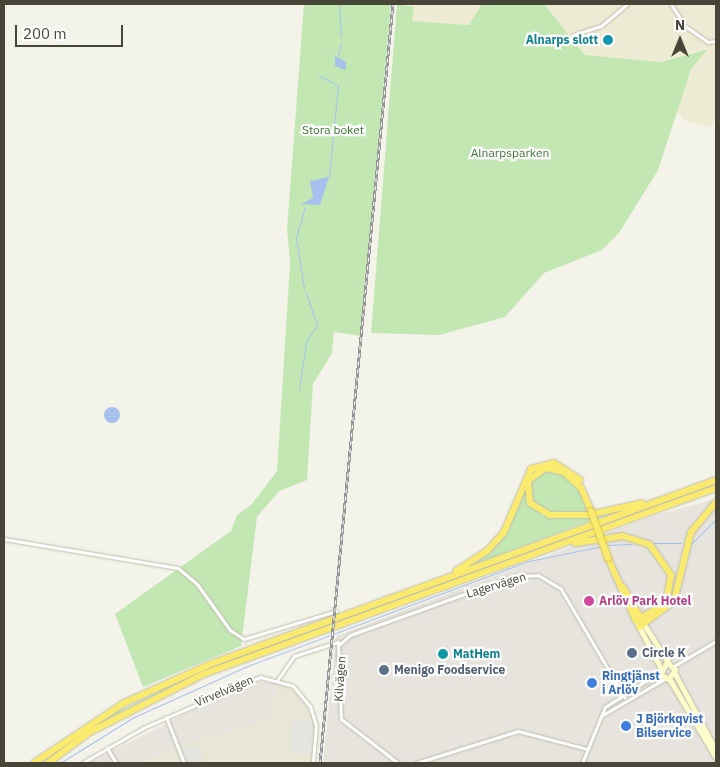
<!DOCTYPE html>
<html>
<head>
<meta charset="utf-8">
<style>
  body { margin:0 }
  #map { position:relative; width:720px; height:767px; overflow:hidden; background:#f4f3e9; font-family:"IBM Plex Sans",sans-serif }
  div>[style] { position:absolute }
  [style*='--x'] { left:calc(var(--x)*1px); top:calc(var(--y)*1px); width:calc(var(--w)*1px); rotate:calc(var(--a)*1deg) }
  .residential>* { inset:0; background:#e8e6d7 }
  .industrial>* { inset:0; background:#e6e4dd }
  .education>* { inset:0; background:#edebd3 }
  .green>* { inset:0; background:#c3e7b3 }
  .parking>* { inset:0; background:#e5e5e0 }
  .water>* { inset:0; background:#a7c1ef }
  .round { border-radius:50% }
  .stream>* { height:1px; margin:-0.5px; padding:0 0.5px; transform-origin:0.5px; border-radius:0.5px; background:#a7c1ef }
  .roads { filter:drop-shadow(0 0 1px #bfbdac) drop-shadow(0 0 1px #bfbdac) }
  .minor>* { height:3px; margin:-1.5px; padding:0 1.5px; transform-origin:1.5px; border-radius:1.5px; background:#fff }
  .secondary>* { height:4.5px; margin:-2.25px; padding:0 2.25px; transform-origin:2.25px; border-radius:2.25px; background:#fdfcca }
  .motorway>* { height:6px; margin:-3px; padding:0 3px; transform-origin:3px; border-radius:3px; background:#faeb6e }
  .rail>* { height:3px; margin-top:-1.5px; transform-origin:0; background:repeating-linear-gradient(90deg,#fff 0 4px,#979797 0 8px); box-sizing:border-box; border-block:1px solid #979797 }
  .bridges { filter:drop-shadow(0 0 1px #d9c43d) drop-shadow(0 0 1px #d9c43d) }
  .motorway-bridge>* { height:6px; margin:-3px; padding:0 3px; transform-origin:3px; border-radius:3px; background:#faeb6e }
  .dots>* { width:14px; height:14px; translate:-50% -50%; box-sizing:border-box; border:2px solid #fff; border-radius:50% }
  span { translate:-50% -50%; white-space:nowrap; text-align:center; line-height:1.15; -webkit-text-stroke:4.5px #fff; paint-order:stroke }
  .culture-label { font-size:12px; color:#0d838f; font-weight:700 }
  .right { translate:-100% -50%; text-align:right }
  .left { translate:0 -50%; text-align:left }
  .park-label { font-size:12px; color:#37782c }
  .street-label { font-size:12px; color:#474537 }
  .hotel-label { font-size:12px; color:#b23c85; font-weight:700 }
  .service-label { font-size:12px; color:#4e5e75; font-weight:700 }
  .shop-label { font-size:12px; color:#366cbe; font-weight:700 }
  .frame { position:absolute; inset:0; border:5px solid #474537; pointer-events:none }
  .north { position:absolute; left:655px; top:15px; width:50px; height:50px; -webkit-text-stroke:4px #fff; paint-order:stroke; rotate:0deg; font-size:14px; font-weight:700; line-height:20px; text-align:center; color:#474537 }
  .north::after { content:''; display:block; margin:auto; width:18px; height:22px; background:#474537; clip-path:polygon(50% 0,100% 100%,50% 72%,0 100%) }
  .scale { position:absolute; left:15px; top:25px; width:108px; height:22px; box-sizing:border-box; border:2px solid #474537; border-top:0; padding-left:6px; font-size:15px; line-height:18px; white-space:nowrap; color:#474537; -webkit-text-stroke:4px #fff; paint-order:stroke }
</style>
</head>
<body>
<div id="map">
  <div class="residential">
    <div style="clip-path:polygon(278px 682px,298px 694px,319px 725px,315px 763px,141px 763px,173px 747px,268px 720px)"></div>
  </div>
  <div class="industrial">
    <div style="clip-path:polygon(716px 499px,716px 763px,323px 763px,336px 636px,652px 516px)"></div>
    <div style="clip-path:polygon(248px 682px,278px 682px,268px 720px,173px 747px,141px 763px,89px 763px)"></div>
  </div>
  <div class="education">
    <div style="clip-path:polygon(410px 4px,482px 4px,469px 25px,412px 21px)"></div>
    <div style="clip-path:polygon(544px 4px,716px 4px,716px 118px,710px 127px,685px 121px,676px 111px,691px 69px,706px 48px,661px 62px,585px 55px)"></div>
  </div>
  <div class="green">
    <div style="clip-path:polygon(304px 4px,391px 4px,361px 336px,334px 332px,332px 353px,313px 384px,307px 480px,279px 491px,257px 517px,241px 646px,143px 687px,115px 614px,231px 531px,237px 515px,252px 504px,277px 471px,290px 263px,287px 229px)"></div>
    <div style="clip-path:polygon(397px 4px,414px 7px,412px 21px,469px 25px,482px 4px,544px 4px,585px 55px,661px 62px,708px 49px,691px 69px,658px 170px,619px 233px,602px 250px,544px 273px,505px 317px,439px 335px,371px 333px)"></div>
    <div style="clip-path:polygon(545px 471px,558px 471px,576px 484px,590px 513px,553px 514px,534px 504px,531px 482px)"></div>
    <div style="clip-path:polygon(716px 481px,212px 669px,128px 708px,38px 763px,108px 716px,212px 667px)"></div>
    <div style="clip-path:polygon(525px 487px,527px 502px,543px 516px,606px 515px,475px 564px,506px 533px)"></div>
  </div>
  <div class="parking">
    <div style="clip-path:polygon(294px 719px,312px 720px,311px 755px,291px 752px)"></div>
    <div style="clip-path:polygon(199px 745px,204px 763px,186px 763px,182px 750px)"></div>
  </div>
  <div class="water">
    <div style="clip-path:polygon(335px 56px,346px 62px,346px 70px,335px 66px)"></div>
    <div style="clip-path:polygon(329px 177px,320px 205px,301px 204px,313px 198px,310px 181px)"></div>
    <div class="round" style="left:104px;top:407px;width:16px;height:16px"></div>
  </div>
  <div class="stream">
    <div style="--x:339;--y:4;--w:33;--a:87"></div>
    <div style="--x:338;--y:56;--w:13;--a:-77"></div>
    <div style="--x:319;--y:76;--w:21;--a:25"></div>
    <div style="--x:338;--y:85;--w:92;--a:95.6"></div>
    <div style="--x:304;--y:288;--w:51;--a:-99.1"></div>
    <div style="--x:296;--y:238;--w:32;--a:-74"></div>
    <div style="--x:299;--y:390;--w:49;--a:-81.7"></div>
    <div style="--x:306;--y:342;--w:20;--a:-57"></div>
    <div style="--x:317;--y:325;--w:34;--a:-109"></div>
    <div style="--x:652;--y:543;--w:29;--a:0"></div>
    <div style="--x:692;--y:543;--w:34;--a:-45"></div>
    <div style="--x:606;--y:545;--w:26;--a:-2"></div>
    <div style="--x:60;--y:763;--w:87;--a:-31.9"></div>
    <div style="--x:134;--y:717;--w:122;--a:-24.2"></div>
    <div style="--x:245;--y:667;--w:303;--a:-20.5"></div>
    <div style="--x:529;--y:561;--w:75;--a:-11.6"></div>
  </div>
  <div class="roads">
    <div class="minor">
      <div style="--x:671;--y:4;--w:26;--a:58"></div>
      <div style="--x:685;--y:26;--w:28;--a:35"></div>
      <div style="--x:708;--y:42;--w:8;--a:-7"></div>
      <div style="--x:573;--y:35;--w:29;--a:-18"></div>
      <div style="--x:601;--y:26;--w:34;--a:-40"></div>
      <div style="--x:4;--y:539;--w:176;--a:9.5"></div>
      <div style="--x:178;--y:568;--w:25;--a:40"></div>
      <div style="--x:197;--y:584;--w:57;--a:54.3"></div>
      <div style="--x:230;--y:630;--w:17;--a:33"></div>
      <div style="--x:244;--y:639;--w:96;--a:-16.9"></div>
      <div style="--x:340;--y:644;--w:13;--a:-42"></div>
      <div style="--x:350;--y:635;--w:175;--a:-19.7"></div>
      <div style="--x:515;--y:576;--w:23;--a:-2"></div>
      <div style="--x:538;--y:575;--w:27;--a:31"></div>
      <div style="--x:561;--y:589;--w:126;--a:59.6"></div>
      <div style="--x:674;--y:666;--w:49;--a:-30.8"></div>
      <div style="--x:278;--y:679;--w:28;--a:-55"></div>
      <div style="--x:294;--y:656;--w:46;--a:-17.7"></div>
      <div style="--x:338;--y:642;--w:77;--a:87.8"></div>
      <div style="--x:341;--y:719;--w:72;--a:37.7"></div>
      <div style="--x:601;--y:716;--w:75;--a:-30.3"></div>
      <div style="--x:166;--y:717;--w:49;--a:68.6"></div>
      <div style="--x:107;--y:748;--w:17;--a:59"></div>
      <div style="--x:82;--y:763;--w:70;--a:-29.8"></div>
      <div style="--x:143;--y:728;--w:128;--a:-23.6"></div>
      <div style="--x:260;--y:677;--w:34;--a:15"></div>
      <div style="--x:293;--y:686;--w:26;--a:50"></div>
      <div style="--x:310;--y:706;--w:21;--a:73"></div>
      <div style="--x:316;--y:726;--w:37;--a:95"></div>
      <div style="--x:416;--y:763;--w:107;--a:-17.4"></div>
      <div style="--x:518;--y:731;--w:71;--a:14.6"></div>
      <div style="--x:582;--y:763;--w:61;--a:-67.7"></div>
      <div style="--x:605;--y:707;--w:67;--a:-32.7"></div>
    </div>
    <div class="secondary">
      <div style="--x:642;--y:621;--w:50;--a:57.3"></div>
      <div style="--x:638;--y:624;--w:50;--a:62.4"></div>
      <div style="--x:675;--y:673;--w:87;--a:62"></div>
      <div style="--x:669;--y:678;--w:10;--a:-53"></div>
      <div style="--x:675;--y:670;--w:11;--a:-139"></div>
      <div style="--x:667;--y:663;--w:13;--a:119"></div>
      <div style="--x:661;--y:674;--w:12;--a:35"></div>
      <div style="--x:671;--y:681;--w:88;--a:59.4"></div>
    </div>
    <div class="motorway">
      <div style="--x:591;--y:511;--w:25;--a:-113"></div>
      <div style="--x:581;--y:488;--w:23;--a:-137"></div>
      <div style="--x:564;--y:472;--w:19;--a:-168"></div>
      <div style="--x:545;--y:468;--w:21;--a:143"></div>
      <div style="--x:528;--y:481;--w:22;--a:85"></div>
      <div style="--x:530;--y:503;--w:23;--a:31"></div>
      <div style="--x:550;--y:515;--w:38;--a:0"></div>
      <div style="--x:588;--y:515;--w:55;--a:-12.5"></div>
      <div style="--x:575;--y:543;--w:49;--a:-8.3"></div>
      <div style="--x:623;--y:536;--w:28;--a:18"></div>
      <div style="--x:650;--y:545;--w:37;--a:55"></div>
      <div style="--x:671;--y:575;--w:28;--a:100"></div>
      <div style="--x:666;--y:603;--w:35;--a:149"></div>
      <div style="--x:636;--y:621;--w:69;--a:-114"></div>
      <div style="--x:456;--y:571;--w:37;--a:-33"></div>
      <div style="--x:487;--y:551;--w:25;--a:-48"></div>
      <div style="--x:504;--y:532;--w:69;--a:-66.8"></div>
      <div style="--x:531;--y:469;--w:24;--a:-15"></div>
      <div style="--x:554;--y:463;--w:31;--a:33"></div>
      <div style="--x:623;--y:587;--w:36;--a:60"></div>
      <div style="--x:639;--y:627;--w:44;--a:-36.6"></div>
      <div style="--x:674;--y:601;--w:71;--a:-76.2"></div>
      <div style="--x:691;--y:532;--w:39;--a:-50"></div>
      <div style="--x:34;--y:763;--w:108;--a:-33.7"></div>
      <div style="--x:124;--y:703;--w:98;--a:-24.2"></div>
      <div style="--x:213;--y:663;--w:535;--a:-19.99"></div>
      <div style="--x:48;--y:763;--w:52;--a:-36.4"></div>
      <div style="--x:90;--y:732;--w:128;--a:-27"></div>
      <div style="--x:204;--y:674;--w:545;--a:-19.97"></div>
    </div>
  </div>
  <div class="rail">
    <div style="--x:320;--y:763;--w:763;--a:-84.51"></div>
  </div>
  <div class="bridges">
    <div class="motorway-bridge">
      <div style="--x:591;--y:511;--w:50;--a:70.1"></div>
    </div>
  </div>
  <div class="dots">
    <div style="left:608px;top:40px;background:#0f9aa8"></div>
    <div style="left:589px;top:601px;background:#d1479c"></div>
    <div style="left:632px;top:653px;background:#5c6f8a"></div>
    <div style="left:443px;top:654px;background:#0f9aa8"></div>
    <div style="left:384px;top:670px;background:#5c6f8a"></div>
    <div style="left:592px;top:683px;background:#3f7fe0"></div>
    <div style="left:626px;top:726px;background:#3f7fe0"></div>
  </div>
  <div class="culture-label">
    <span class="right" style="left:598px;top:40px">Alnarps slott</span>
    <span class="left" style="left:453px;top:654px">MatHem</span>
  </div>
  <div class="park-label">
    <span style="left:333px;top:130px">Stora boket</span>
    <span style="left:510px;top:153px">Alnarpsparken</span>
  </div>
  <div class="street-label">
    <span style="left:496px;top:585px;rotate:-17deg">Lagervägen</span>
    <span style="left:340px;top:679px;rotate:-86deg">Kilvägen</span>
    <span style="left:224px;top:691px;rotate:-23deg">Virvelvägen</span>
  </div>
  <div class="hotel-label">
    <span class="left" style="left:599px;top:601px">Arlöv Park Hotel</span>
  </div>
  <div class="service-label">
    <span class="left" style="left:642px;top:653px">Circle K</span>
    <span class="left" style="left:394px;top:670px">Menigo Foodservice</span>
  </div>
  <div class="shop-label">
    <span class="left" style="left:602px;top:683px">Ringtjänst<br>i Arlöv</span>
    <span class="left" style="left:636px;top:726px">J Björkqvist<br>Bilservice</span>
  </div>
  <div class="frame"></div>
  <div class="north">N</div>
  <div class="scale">200 m</div>
</div>
</body>
</html>
